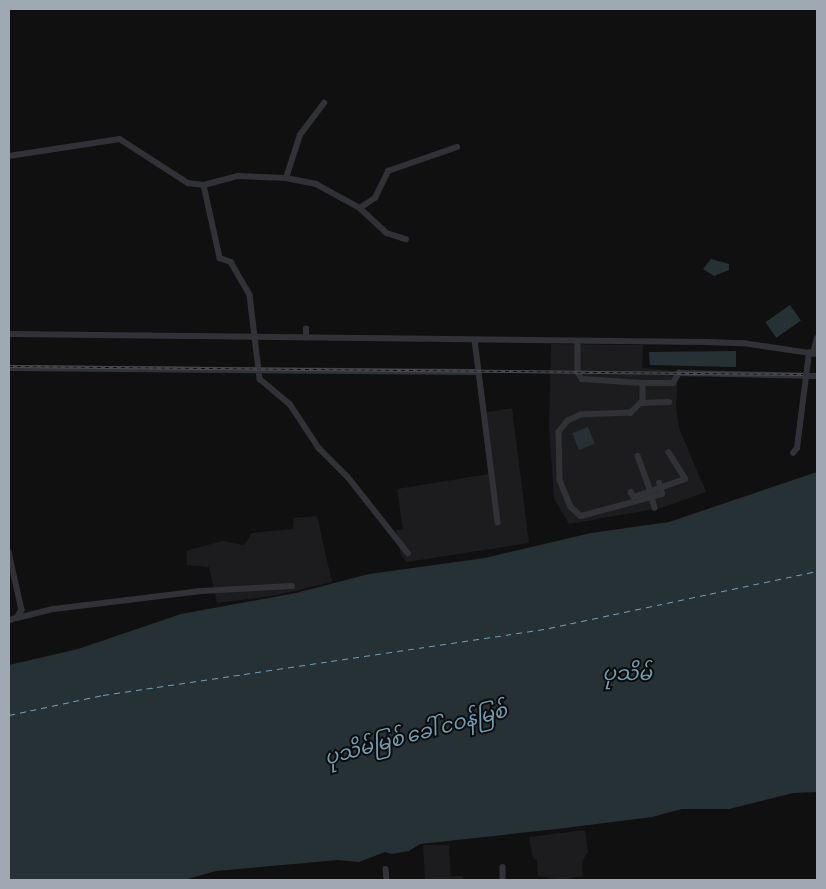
<!DOCTYPE html>
<html>
<head>
<meta charset="utf-8">
<style>
  body { margin:0 }
  #map { position:relative; width:826px; height:889px; overflow:hidden; background:#101011; font-family:"Sofia Sans Condensed","Noto Sans Myanmar",sans-serif }
  div>[style] { position:absolute }
  [style*='--x'] { left:calc(var(--x)*1px); top:calc(var(--y)*1px); width:calc(var(--w)*1px); rotate:calc(var(--a)*1deg) }
  .built>* { inset:0; background:#1c1c1f }
  .water>* { inset:0; background:#263136; transform-origin:0 0 }
  .ferry>* { height:1px; margin-top:-0.5px; transform-origin:0; background:repeating-linear-gradient(90deg,#739db3 0 6px,transparent 0 11px) }
  .minor>* { height:5.5px; margin:-2.75px; padding:0 2.75px; transform-origin:2.75px; border-radius:2.75px; background:#313237 }
  .rail>* { height:3px; margin-top:-1.5px; transform-origin:0; background:repeating-linear-gradient(90deg,#0b0b0c 0 4px,#474b50 0 8px); box-sizing:border-box; border-block:1px solid #474b50 }
  span { translate:-50% -50%; white-space:nowrap; text-align:center; line-height:1.15; -webkit-text-stroke:4px #0b0b0c; paint-order:stroke }
  .water-label { font-size:20px; color:#739db3; font-style:italic }
  .frame { position:absolute; inset:0; border:10px solid #a0a8b4; pointer-events:none }
</style>
</head>
<body>
<div id="map">
  <div class="built">
    <div style="clip-path:polygon(551px 344px,643px 345px,642px 368px,678px 371px,676px 407px,679px 428px,706px 492px,661px 508px,569px 524px,554px 498px,549px 428px)"></div>
    <div style="clip-path:polygon(512px 408px,529px 543px,407px 562px,401px 555px,396px 530px,403px 529px,397px 489px,489px 474px,482px 413px)"></div>
    <div style="clip-path:polygon(317px 516px,332px 582px,278px 595px,217px 603px,209px 567px,187px 565px,186px 551px,222px 541px,244px 545px,252px 533px,293px 529px,294px 518px)"></div>
    <div style="clip-path:polygon(585px 830px,588px 852px,582px 861px,583px 876px,562px 880px,538px 876px,537px 860px,533px 859px,529px 837px)"></div>
    <div style="clip-path:polygon(423px 845px,449px 845px,451px 876px,463px 876px,463px 880px,425px 880px)"></div>
  </div>
  <div class="water">
    <div style="clip-path:polygon(711px 259px,729px 264px,729px 270px,714px 276px,703px 269px)"></div>
    <div style="left:790px;top:305px;width:19px;height:30px;rotate:55deg"></div>
    <div style="clip-path:polygon(736px 351px,736px 367px,650px 365px,649px 352px)"></div>
    <div style="left:588px;top:427px;width:18px;height:17px;rotate:68deg"></div>
    <div style="clip-path:polygon(817px 472px,817px 792px,793px 793px,729px 809px,682px 809px,652px 817px,557px 829px,420px 844px,409px 851px,391px 854px,385px 852px,359px 862px,338px 860px,216px 871px,184px 880px,9px 880px,9px 665px,78px 649px,181px 614px,296px 593px,369px 574px,485px 558px,591px 533px,669px 522px)"></div>
  </div>
  <div class="ferry">
    <div style="--x:9;--y:715;--w:96;--a:-12"></div>
    <div style="--x:103;--y:695;--w:451;--a:-8.5"></div>
    <div style="--x:549;--y:628;--w:274;--a:-12"></div>
  </div>
  <div class="minor">
    <div style="--x:9;--y:156;--w:112;--a:-8.7"></div>
    <div style="--x:120;--y:139;--w:81;--a:32.9"></div>
    <div style="--x:188;--y:183;--w:16;--a:7"></div>
    <div style="--x:204;--y:185;--w:35;--a:-15"></div>
    <div style="--x:238;--y:176;--w:48;--a:2.4"></div>
    <div style="--x:286;--y:178;--w:31;--a:11"></div>
    <div style="--x:316;--y:184;--w:50;--a:28.6"></div>
    <div style="--x:360;--y:208;--w:37;--a:43"></div>
    <div style="--x:387;--y:233;--w:20;--a:18"></div>
    <div style="--x:286;--y:178;--w:45;--a:-72"></div>
    <div style="--x:300;--y:135;--w:40;--a:-53"></div>
    <div style="--x:204;--y:185;--w:75;--a:77.6"></div>
    <div style="--x:220;--y:258;--w:12;--a:20"></div>
    <div style="--x:231;--y:262;--w:38;--a:60"></div>
    <div style="--x:250;--y:295;--w:85;--a:83.2"></div>
    <div style="--x:260;--y:379;--w:39;--a:40"></div>
    <div style="--x:290;--y:404;--w:53;--a:56.6"></div>
    <div style="--x:319;--y:448;--w:41;--a:45"></div>
    <div style="--x:348;--y:477;--w:97;--a:51.7"></div>
    <div style="--x:360;--y:208;--w:18;--a:-34"></div>
    <div style="--x:375;--y:198;--w:30;--a:-64"></div>
    <div style="--x:388;--y:171;--w:73;--a:-19.2"></div>
    <div style="--x:9;--y:334;--w:697;--a:0.66"></div>
    <div style="--x:706;--y:342;--w:37;--a:2"></div>
    <div style="--x:743;--y:343;--w:75;--a:8.5"></div>
    <div style="--x:306;--y:338;--w:9;--a:-90"></div>
    <div style="--x:475;--y:340;--w:184;--a:82.8"></div>
    <div style="--x:578;--y:341;--w:31;--a:90"></div>
    <div style="--x:578;--y:372;--w:8;--a:60"></div>
    <div style="--x:582;--y:379;--w:61;--a:3.8"></div>
    <div style="--x:643;--y:383;--w:18;--a:90"></div>
    <div style="--x:643;--y:401;--w:17;--a:135"></div>
    <div style="--x:631;--y:413;--w:50;--a:177.7"></div>
    <div style="--x:581;--y:415;--w:14;--a:155"></div>
    <div style="--x:568;--y:421;--w:14;--a:129"></div>
    <div style="--x:559;--y:432;--w:48;--a:88.8"></div>
    <div style="--x:560;--y:480;--w:29;--a:68"></div>
    <div style="--x:571;--y:507;--w:13;--a:42"></div>
    <div style="--x:581;--y:516;--w:73;--a:-15"></div>
    <div style="--x:652;--y:497;--w:10;--a:-17"></div>
    <div style="--x:662;--y:494;--w:11;--a:-105"></div>
    <div style="--x:813;--y:354;--w:16;--a:-76"></div>
    <div style="--x:9;--y:368;--w:469;--a:0.5"></div>
    <div style="--x:643;--y:383;--w:30;--a:0"></div>
    <div style="--x:673;--y:383;--w:12;--a:-59"></div>
    <div style="--x:679;--y:373;--w:138;--a:1.2"></div>
    <div style="--x:643;--y:403;--w:26;--a:-2"></div>
    <div style="--x:793;--y:453;--w:6;--a:-51"></div>
    <div style="--x:797;--y:448;--w:96;--a:-82.8"></div>
    <div style="--x:638;--y:456;--w:37;--a:70"></div>
    <div style="--x:631;--y:492;--w:6;--a:59"></div>
    <div style="--x:634;--y:497;--w:54;--a:-19.4"></div>
    <div style="--x:685;--y:479;--w:31;--a:-122"></div>
    <div style="--x:652;--y:497;--w:11;--a:75"></div>
    <div style="--x:9;--y:552;--w:59;--a:77.4"></div>
    <div style="--x:22;--y:610;--w:9;--a:122"></div>
    <div style="--x:17;--y:618;--w:9;--a:159"></div>
    <div style="--x:17;--y:618;--w:38;--a:-14"></div>
    <div style="--x:54;--y:609;--w:148;--a:-7"></div>
    <div style="--x:201;--y:591;--w:91;--a:-3.1"></div>
    <div style="--x:503;--y:867;--w:13;--a:90"></div>
    <div style="--x:386;--y:869;--w:11;--a:85"></div>
  </div>
  <div class="rail">
    <div style="--x:9;--y:366;--w:794;--a:0.58"></div>
  </div>
  <div class="water-label">
    <span style="left:627px;top:674px">ပုသိမ်</span>
    <span style="left:416px;top:735px;rotate:-15deg">ပုသိမ်မြစ် ခေါ် ငဝန်မြစ်</span>
  </div>
  <div class="frame"></div>
</div>
</body>
</html>
